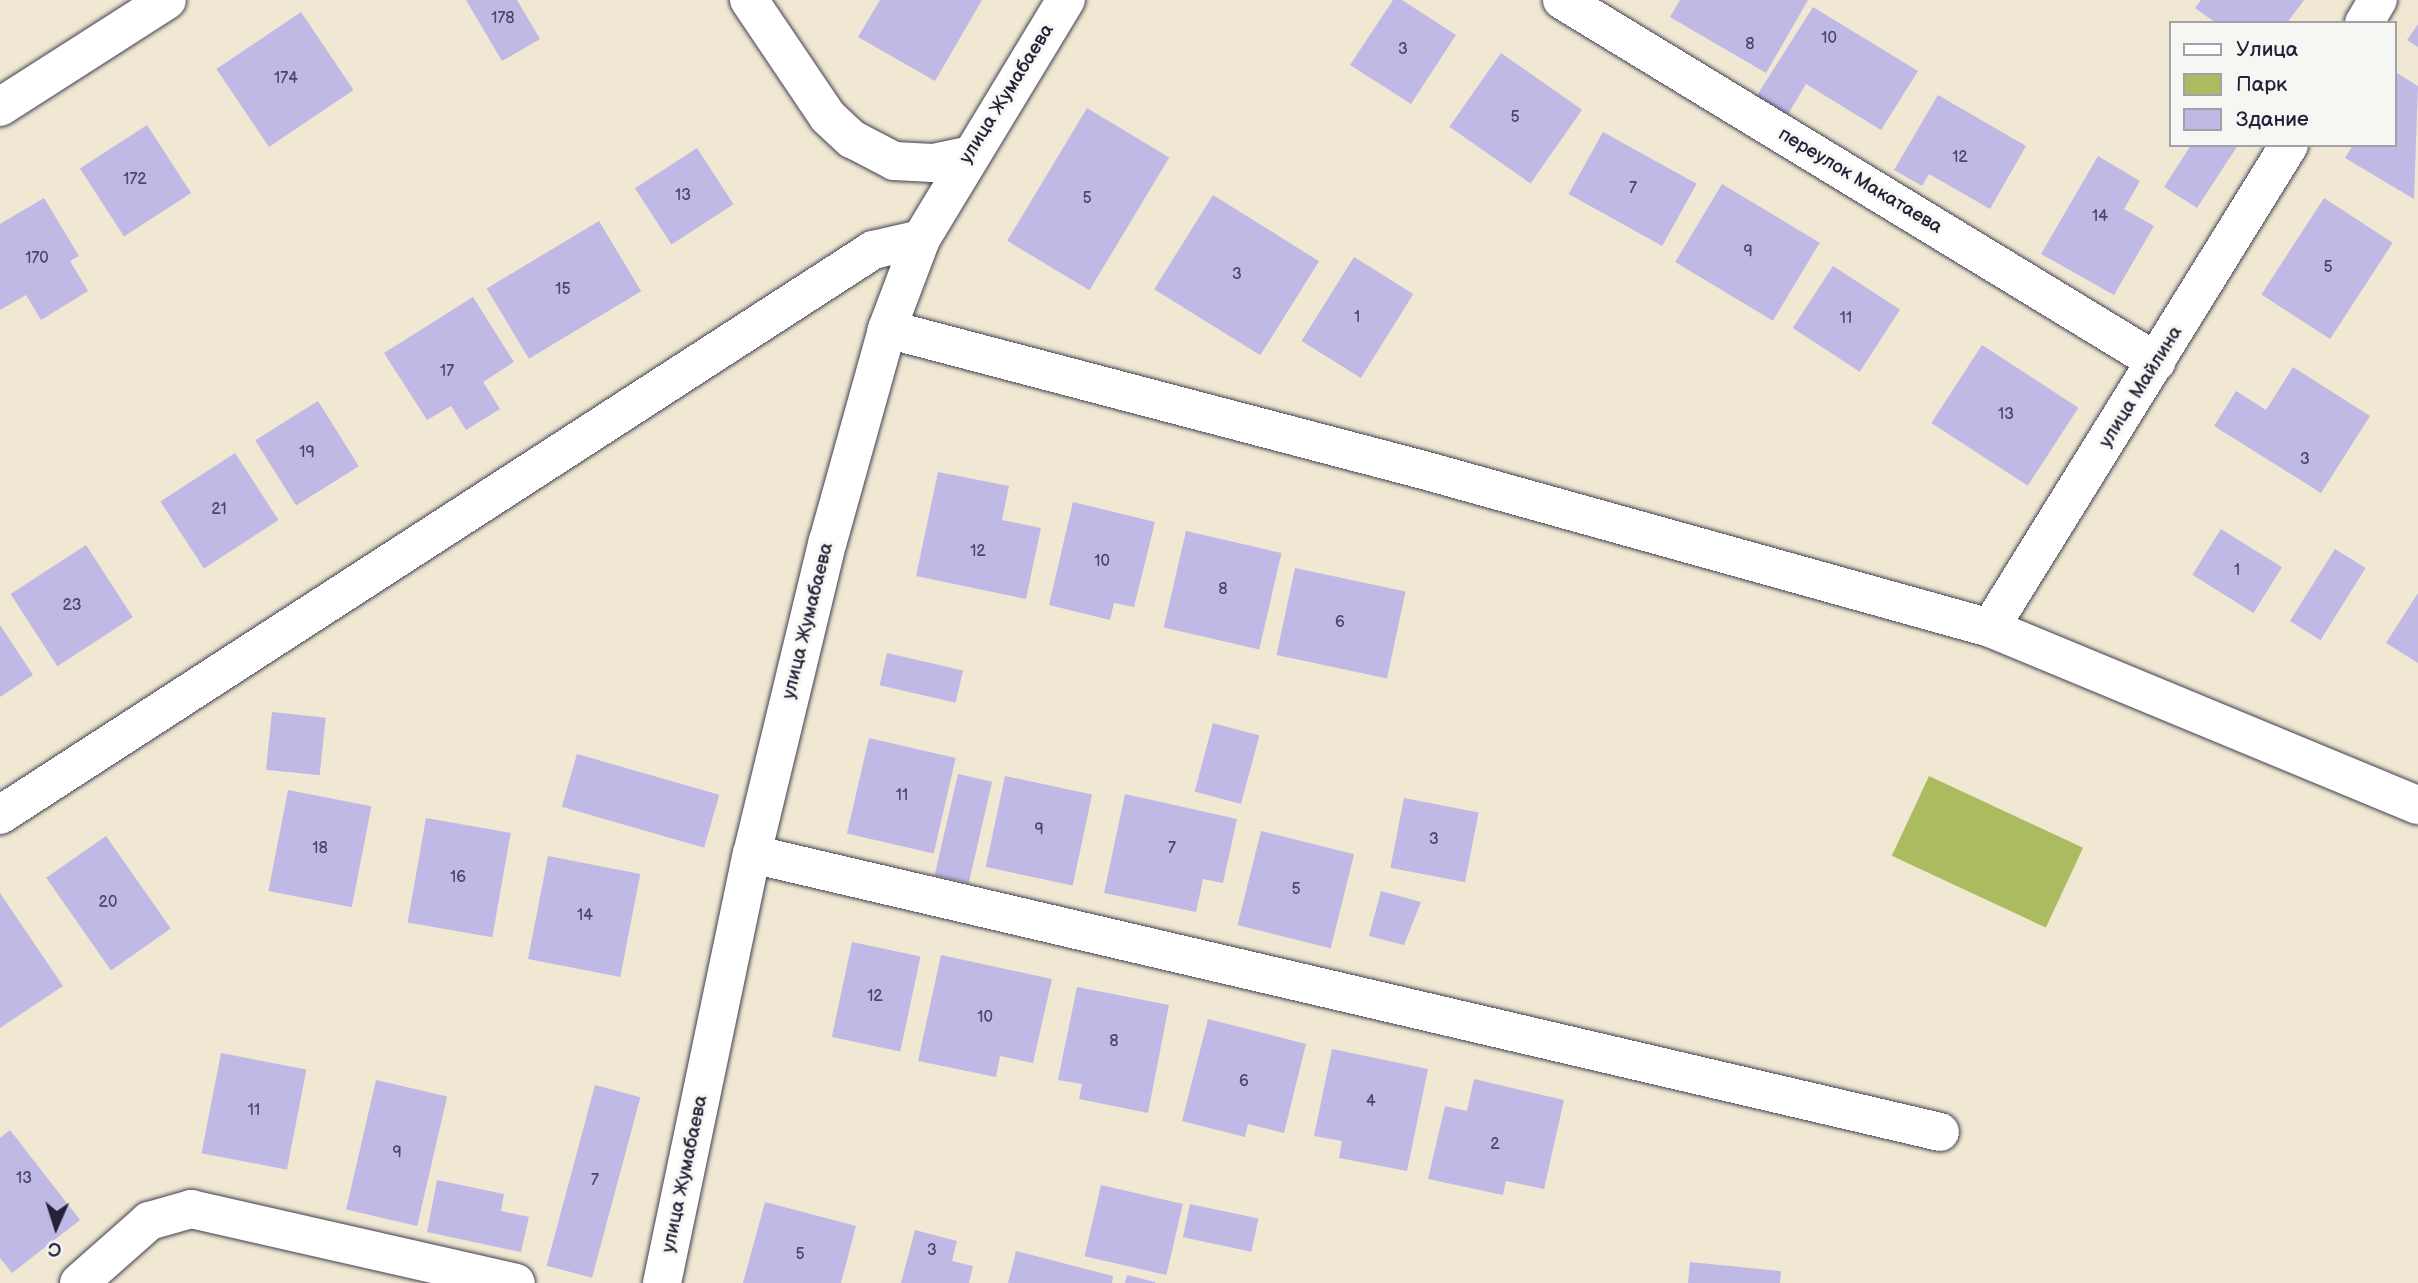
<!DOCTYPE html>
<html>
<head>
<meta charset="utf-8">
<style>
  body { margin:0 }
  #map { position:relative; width:2418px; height:1283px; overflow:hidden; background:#f0e8d2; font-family:"Balsamiq Sans",sans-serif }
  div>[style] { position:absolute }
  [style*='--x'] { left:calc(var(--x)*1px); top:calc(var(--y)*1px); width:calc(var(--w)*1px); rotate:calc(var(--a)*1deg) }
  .green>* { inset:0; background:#aabc5f; transform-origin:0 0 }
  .building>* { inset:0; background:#c0b9e5; transform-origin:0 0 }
  .roads { filter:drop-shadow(0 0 2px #414052) drop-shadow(0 0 2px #414052) }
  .street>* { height:38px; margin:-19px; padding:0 19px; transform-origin:19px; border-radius:19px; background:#fff }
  span { translate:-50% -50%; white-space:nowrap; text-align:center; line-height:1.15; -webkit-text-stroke:6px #f6f6f2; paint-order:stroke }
  .number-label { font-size:16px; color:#4a4866 }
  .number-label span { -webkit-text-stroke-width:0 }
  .street-label { font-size:19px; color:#22223b }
  .legend { position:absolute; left:2169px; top:21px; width:228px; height:126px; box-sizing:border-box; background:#f6f6f2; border:2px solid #a1a1a9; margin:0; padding:9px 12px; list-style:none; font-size:21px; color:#22223b }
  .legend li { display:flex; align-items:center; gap:14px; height:35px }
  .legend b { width:35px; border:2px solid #a1a1a9 }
  .north { position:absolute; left:21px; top:1192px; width:70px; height:70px; -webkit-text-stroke:5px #f6f6f2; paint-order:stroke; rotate:183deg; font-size:19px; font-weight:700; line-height:28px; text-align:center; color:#22223b }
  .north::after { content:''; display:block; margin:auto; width:24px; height:32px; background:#22223b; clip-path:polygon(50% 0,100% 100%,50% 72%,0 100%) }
</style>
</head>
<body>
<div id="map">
  <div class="green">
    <div style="left:1929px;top:776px;width:170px;height:88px;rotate:25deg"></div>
  </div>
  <div class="building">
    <div style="clip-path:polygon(466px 0,517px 0,540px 39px,502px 61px)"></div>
    <div style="clip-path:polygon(880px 0,982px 0,935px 81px,858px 37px)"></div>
    <div style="clip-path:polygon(1393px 0,1402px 0,1456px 35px,1411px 104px,1350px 65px)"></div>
    <div style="clip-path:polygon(1680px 0,1808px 0,1766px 73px,1670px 17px)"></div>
    <div style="clip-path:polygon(2201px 0,2304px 0,2287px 23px,2216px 23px,2195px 8px)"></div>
    <div style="clip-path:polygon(1813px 7px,1918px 71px,1881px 130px,1806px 84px,1787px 116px,1756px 97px)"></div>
    <div style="left:301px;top:12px;width:94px;height:102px;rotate:56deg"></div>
    <div style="clip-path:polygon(2418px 24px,2418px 47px,2407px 40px)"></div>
    <div style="left:1501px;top:53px;width:99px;height:90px;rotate:35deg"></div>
    <div style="clip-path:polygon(2397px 73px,2418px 86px,2414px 199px,2345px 158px,2353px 145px,2395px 145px)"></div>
    <div style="clip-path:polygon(1938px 95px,2026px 146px,1990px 209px,1929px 174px,1922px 186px,1894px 170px)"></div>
    <div style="left:1087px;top:108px;width:96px;height:155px;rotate:31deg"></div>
    <div style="left:147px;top:125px;width:81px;height:80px;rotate:57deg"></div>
    <div style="left:1603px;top:132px;width:107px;height:71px;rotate:29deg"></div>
    <div style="clip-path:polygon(2191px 145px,2238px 145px,2197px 208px,2164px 187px)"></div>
    <div style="left:697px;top:148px;width:67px;height:74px;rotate:57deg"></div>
    <div style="clip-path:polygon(2098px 156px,2140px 181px,2124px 209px,2154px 226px,2114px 295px,2041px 254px)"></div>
    <div style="left:1722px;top:184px;width:114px;height:91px;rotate:31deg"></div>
    <div style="left:1213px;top:195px;width:125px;height:111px;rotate:32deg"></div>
    <div style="clip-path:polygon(44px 198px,79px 256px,70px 261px,88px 291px,41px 320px,26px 295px,0 310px,0 224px)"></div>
    <div style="left:2324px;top:198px;width:82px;height:115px;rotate:33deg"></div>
    <div style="left:599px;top:221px;width:82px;height:131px;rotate:59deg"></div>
    <div style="left:1354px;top:257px;width:70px;height:99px;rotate:32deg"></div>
    <div style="left:1833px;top:266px;width:80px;height:74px;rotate:33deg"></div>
    <div style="clip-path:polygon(473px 297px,514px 362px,483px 382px,500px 409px,466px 430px,451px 406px,427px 420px,384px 353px)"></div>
    <div style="left:1982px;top:345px;width:115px;height:93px;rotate:33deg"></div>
    <div style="clip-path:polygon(2293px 367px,2370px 416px,2321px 493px,2214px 426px,2236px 391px,2266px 410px)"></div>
    <div style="left:318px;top:401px;width:77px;height:74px;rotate:58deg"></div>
    <div style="left:235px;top:453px;width:80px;height:89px;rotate:57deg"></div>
    <div style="clip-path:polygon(938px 472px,1009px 486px,1002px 520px,1041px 528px,1026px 599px,916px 576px)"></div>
    <div style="clip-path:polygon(1073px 502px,1155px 522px,1134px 607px,1114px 603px,1110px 620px,1049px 605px)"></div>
    <div style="left:2221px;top:529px;width:72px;height:54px;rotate:32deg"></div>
    <div style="left:1186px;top:531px;width:98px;height:99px;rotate:13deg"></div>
    <div style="left:86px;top:545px;width:86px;height:90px;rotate:57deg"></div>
    <div style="left:2335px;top:549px;width:36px;height:85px;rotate:32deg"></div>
    <div style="left:1295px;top:568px;width:113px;height:89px;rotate:12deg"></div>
    <div style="clip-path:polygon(2418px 593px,2418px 663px,2386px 643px)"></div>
    <div style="clip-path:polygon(0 625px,33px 675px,0 697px)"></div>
    <div style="left:887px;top:653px;width:78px;height:33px;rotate:13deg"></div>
    <div style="left:272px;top:712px;width:54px;height:58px;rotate:6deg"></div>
    <div style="left:1213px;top:723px;width:48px;height:71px;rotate:15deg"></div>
    <div style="left:869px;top:738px;width:89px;height:98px;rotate:13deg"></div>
    <div style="left:577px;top:754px;width:148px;height:55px;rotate:16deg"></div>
    <div style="left:958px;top:774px;width:35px;height:104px;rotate:13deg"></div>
    <div style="left:1005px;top:776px;width:89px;height:93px;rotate:12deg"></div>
    <div style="left:288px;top:790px;width:85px;height:103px;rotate:11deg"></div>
    <div style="clip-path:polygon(1125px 794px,1237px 819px,1223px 883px,1203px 879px,1196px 912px,1104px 893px)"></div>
    <div style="left:1404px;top:798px;width:76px;height:71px;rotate:11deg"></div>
    <div style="left:426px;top:818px;width:86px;height:106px;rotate:10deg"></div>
    <div style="left:1261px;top:831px;width:96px;height:97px;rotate:14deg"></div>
    <div style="left:106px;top:836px;width:113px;height:73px;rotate:55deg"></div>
    <div style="left:548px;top:856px;width:94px;height:105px;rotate:11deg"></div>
    <div style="clip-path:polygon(1381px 891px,1421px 902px,1404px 945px,1369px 936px)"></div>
    <div style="clip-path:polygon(0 893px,63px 986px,0 1028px)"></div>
    <div style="left:852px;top:942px;width:70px;height:97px;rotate:12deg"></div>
    <div style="clip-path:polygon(941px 955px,1052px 979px,1033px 1063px,1000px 1056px,996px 1077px,918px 1061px)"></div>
    <div style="clip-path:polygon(1077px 987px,1169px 1005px,1148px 1113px,1079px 1099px,1082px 1084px,1058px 1080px)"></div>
    <div style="clip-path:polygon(1208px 1019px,1306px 1044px,1284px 1133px,1248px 1124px,1245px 1137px,1182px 1121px)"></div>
    <div style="clip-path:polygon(1332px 1049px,1428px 1069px,1407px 1171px,1339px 1158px,1342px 1141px,1314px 1136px)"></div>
    <div style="left:221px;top:1053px;width:87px;height:102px;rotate:11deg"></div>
    <div style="clip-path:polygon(1474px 1079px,1564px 1100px,1544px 1189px,1506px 1181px,1503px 1195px,1428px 1179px,1445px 1106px,1467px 1111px)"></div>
    <div style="left:376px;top:1080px;width:73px;height:133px;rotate:13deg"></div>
    <div style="left:595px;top:1085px;width:47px;height:187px;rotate:15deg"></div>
    <div style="clip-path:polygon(10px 1130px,80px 1220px,12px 1273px,0 1258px,0 1138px)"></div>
    <div style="clip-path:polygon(437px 1180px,504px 1194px,501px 1211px,529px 1217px,521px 1252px,427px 1232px)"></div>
    <div style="left:1101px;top:1185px;width:84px;height:73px;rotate:13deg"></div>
    <div style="clip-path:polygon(765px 1202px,856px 1226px,841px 1283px,743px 1283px)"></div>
    <div style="left:1190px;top:1204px;width:70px;height:34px;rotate:12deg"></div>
    <div style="clip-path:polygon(915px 1230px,957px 1241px,952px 1261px,973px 1266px,969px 1283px,901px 1283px)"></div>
    <div style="clip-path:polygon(1016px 1251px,1113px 1276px,1112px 1283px,1008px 1283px)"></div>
    <div style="clip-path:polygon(1690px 1262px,1781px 1271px,1780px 1283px,1688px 1283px)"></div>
    <div style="clip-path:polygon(1127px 1275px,1155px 1282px,1155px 1283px,1125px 1283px)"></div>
  </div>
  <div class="roads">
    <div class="street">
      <div style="--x:749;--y:0;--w:141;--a:56"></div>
      <div style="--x:828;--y:117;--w:33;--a:43"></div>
      <div style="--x:852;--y:139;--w:47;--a:27.6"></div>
      <div style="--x:894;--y:161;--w:39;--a:3"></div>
      <div style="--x:933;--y:163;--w:35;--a:-12"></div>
      <div style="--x:1562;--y:0;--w:696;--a:31.32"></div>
      <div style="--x:2364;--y:23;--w:27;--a:-59"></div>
      <div style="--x:0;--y:107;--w:198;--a:-32.6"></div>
      <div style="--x:887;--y:329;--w:558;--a:14.73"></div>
      <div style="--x:1427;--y:471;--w:584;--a:15.58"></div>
      <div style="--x:1990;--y:628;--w:463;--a:22.5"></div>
      <div style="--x:1990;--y:628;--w:568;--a:-58.24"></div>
      <div style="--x:0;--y:815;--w:1040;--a:-32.91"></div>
      <div style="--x:873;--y:250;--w:49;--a:-12.9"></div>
      <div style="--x:752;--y:854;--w:1220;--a:13.17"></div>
      <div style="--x:79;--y:1283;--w:94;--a:-41.5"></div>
      <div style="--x:149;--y:1221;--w:44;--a:-15.9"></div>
      <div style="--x:191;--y:1209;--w:333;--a:12.8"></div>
      <div style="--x:662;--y:1283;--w:438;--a:-78.2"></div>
      <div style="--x:752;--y:854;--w:322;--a:-76.4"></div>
      <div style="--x:828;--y:541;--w:220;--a:-74.4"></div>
      <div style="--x:887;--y:329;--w:96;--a:-69.3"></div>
      <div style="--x:921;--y:239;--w:280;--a:-58.8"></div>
    </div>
  </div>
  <div class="number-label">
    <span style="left:503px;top:19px">178</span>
    <span style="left:1829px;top:39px">10</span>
    <span style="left:1750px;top:45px">8</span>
    <span style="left:1403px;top:50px">3</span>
    <span style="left:286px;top:79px">174</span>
    <span style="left:1515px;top:118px">5</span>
    <span style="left:1960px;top:158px">12</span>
    <span style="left:135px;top:180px">172</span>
    <span style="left:1633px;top:189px">7</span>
    <span style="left:683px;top:196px">13</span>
    <span style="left:1087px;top:199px">5</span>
    <span style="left:2100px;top:217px">14</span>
    <span style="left:1748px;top:252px">9</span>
    <span style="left:37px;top:259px">170</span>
    <span style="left:2328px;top:268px">5</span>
    <span style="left:1237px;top:275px">3</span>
    <span style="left:563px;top:290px">15</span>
    <span style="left:1357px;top:318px">1</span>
    <span style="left:1846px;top:319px">11</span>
    <span style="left:447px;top:372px">17</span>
    <span style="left:2006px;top:415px">13</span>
    <span style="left:307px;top:453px">19</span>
    <span style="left:2305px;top:460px">3</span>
    <span style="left:219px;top:510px">21</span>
    <span style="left:978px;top:552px">12</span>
    <span style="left:1102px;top:562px">10</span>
    <span style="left:2237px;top:571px">1</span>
    <span style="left:1223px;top:590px">8</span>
    <span style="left:72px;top:606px">23</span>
    <span style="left:1340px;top:623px">6</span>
    <span style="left:902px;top:796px">11</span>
    <span style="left:1039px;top:830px">9</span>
    <span style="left:1434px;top:840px">3</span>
    <span style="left:320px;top:849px">18</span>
    <span style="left:1172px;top:849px">7</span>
    <span style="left:458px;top:878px">16</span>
    <span style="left:1296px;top:890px">5</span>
    <span style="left:108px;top:903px">20</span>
    <span style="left:585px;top:916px">14</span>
    <span style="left:875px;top:997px">12</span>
    <span style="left:985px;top:1018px">10</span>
    <span style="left:1114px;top:1042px">8</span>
    <span style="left:1244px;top:1082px">6</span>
    <span style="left:1371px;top:1102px">4</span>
    <span style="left:254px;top:1111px">11</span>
    <span style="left:1495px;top:1145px">2</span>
    <span style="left:397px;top:1153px">9</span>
    <span style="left:24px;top:1179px">13</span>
    <span style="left:595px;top:1181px">7</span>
    <span style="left:932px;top:1251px">3</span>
    <span style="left:800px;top:1255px">5</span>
  </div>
  <div class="street-label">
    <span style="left:1007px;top:94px;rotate:-58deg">улица Жумабаева</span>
    <span style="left:1860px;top:181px;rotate:31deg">переулок Макатаева</span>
    <span style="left:2141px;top:387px;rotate:-58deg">улица Майлина</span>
    <span style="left:808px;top:621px;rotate:-76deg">улица Жумабаева</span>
    <span style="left:685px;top:1174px;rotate:-78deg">улица Жумабаева</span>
  </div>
  <ul class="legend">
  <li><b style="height:9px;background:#fff"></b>Улица</li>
  <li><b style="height:19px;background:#aabc5f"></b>Парк</li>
  <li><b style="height:19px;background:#c0b9e5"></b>Здание</li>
  </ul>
  <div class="north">С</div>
</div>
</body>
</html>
